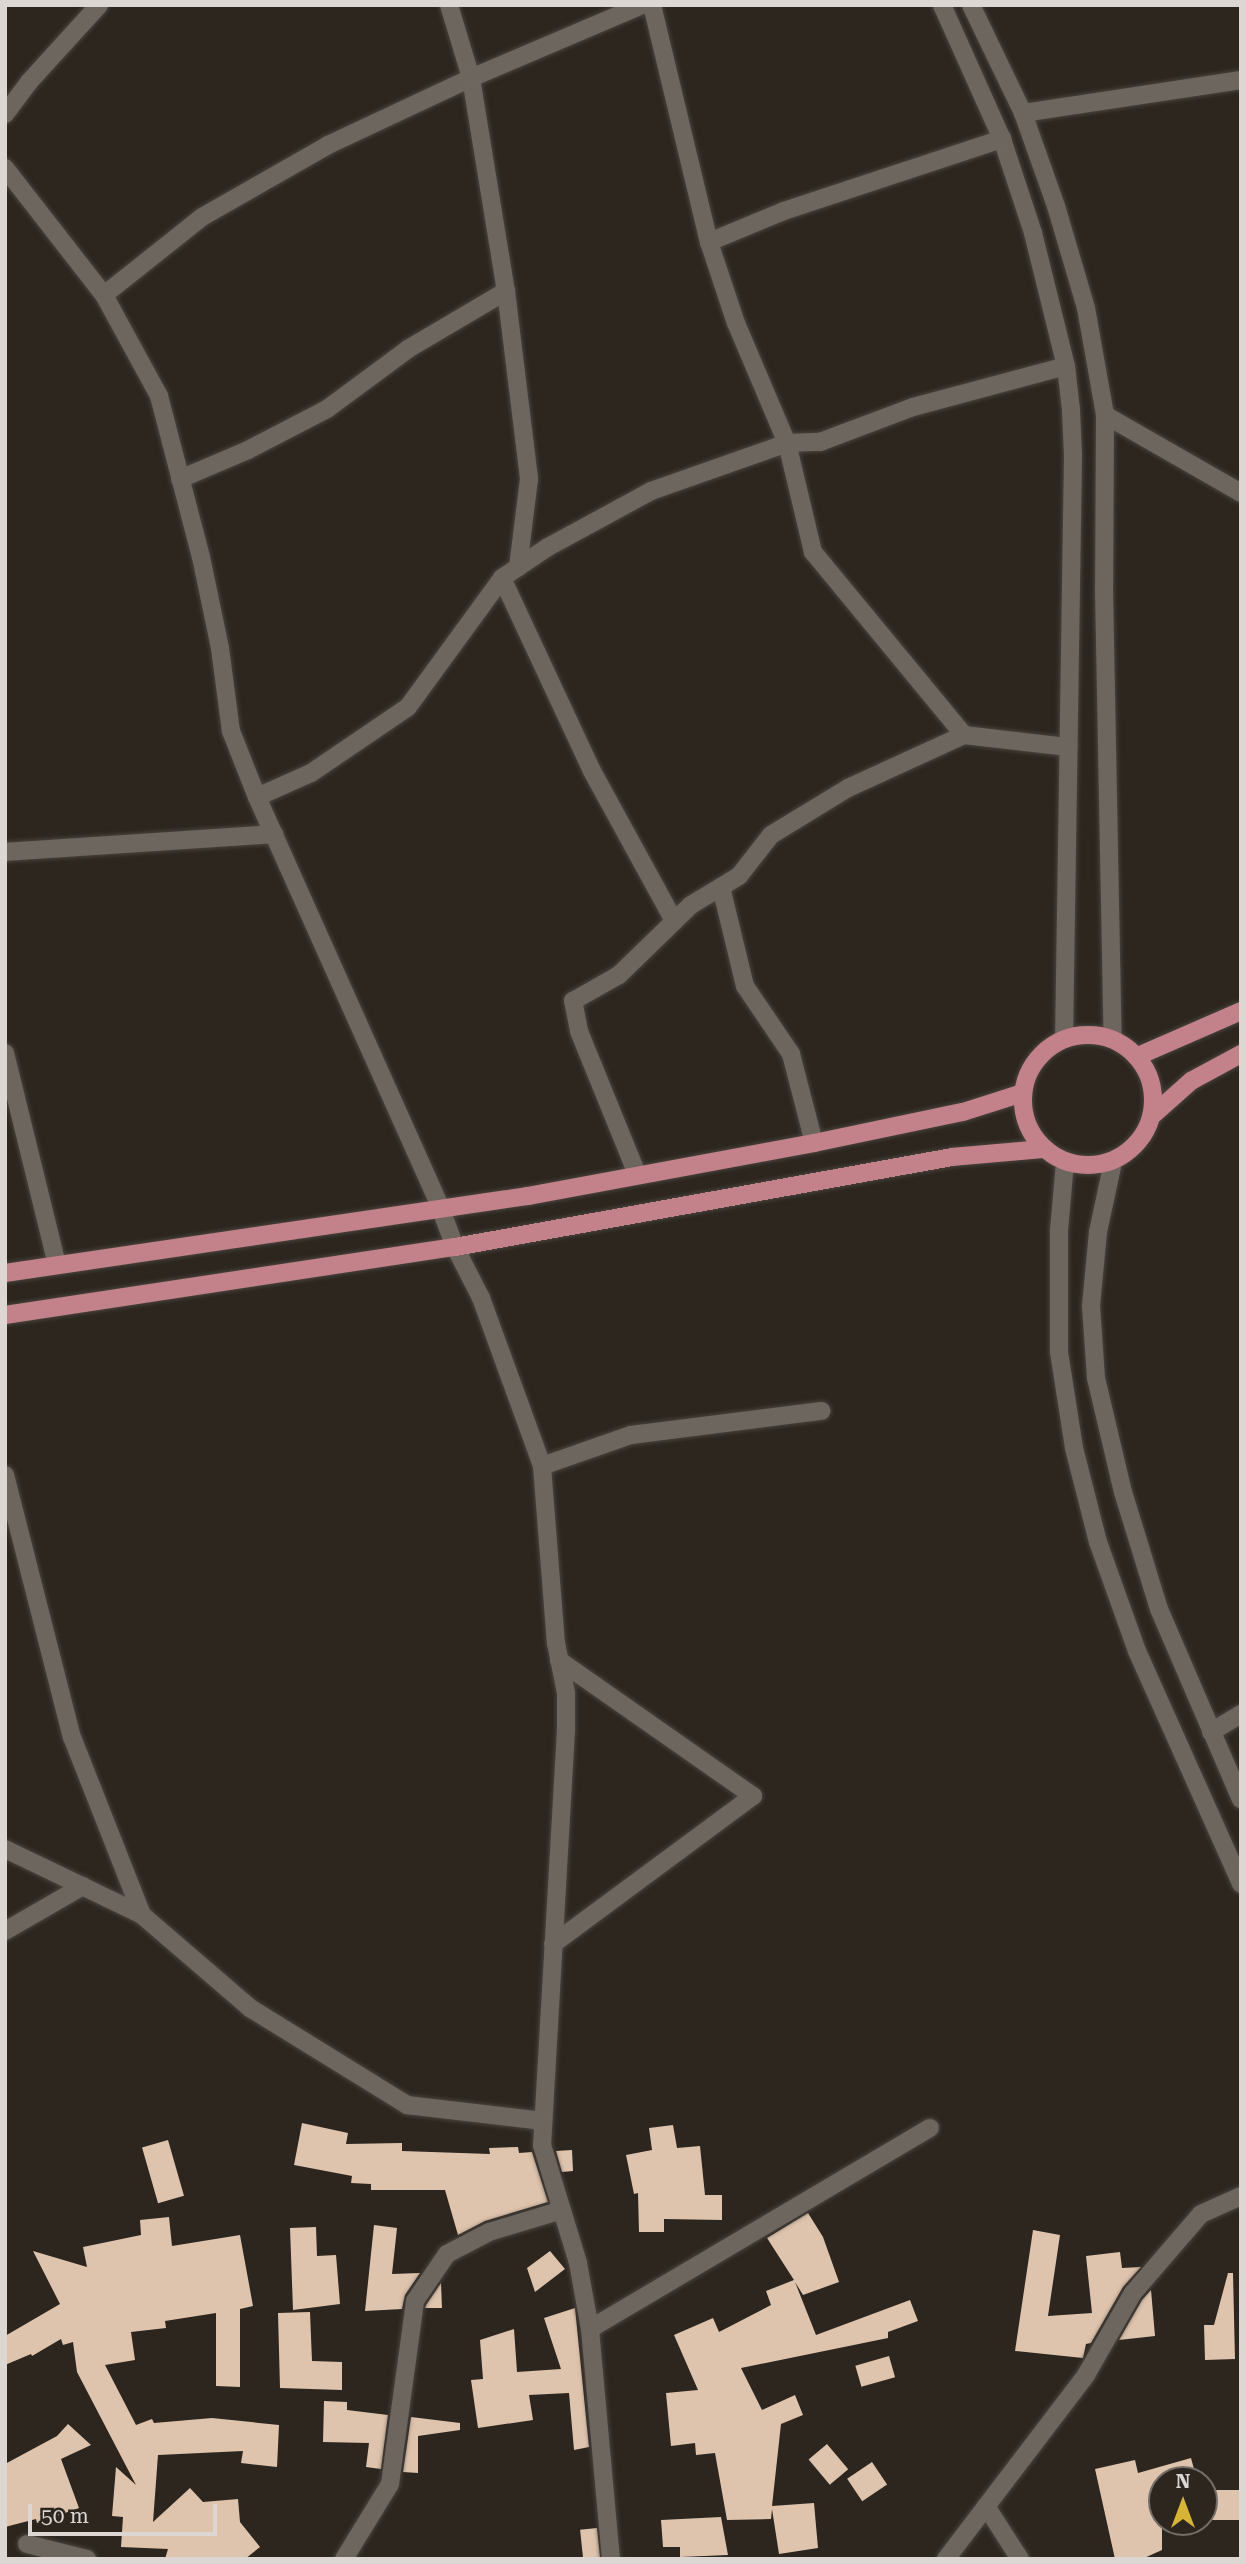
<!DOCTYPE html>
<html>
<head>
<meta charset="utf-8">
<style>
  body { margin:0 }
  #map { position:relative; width:1246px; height:2564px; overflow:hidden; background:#2c261f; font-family:"Roboto Serif",serif }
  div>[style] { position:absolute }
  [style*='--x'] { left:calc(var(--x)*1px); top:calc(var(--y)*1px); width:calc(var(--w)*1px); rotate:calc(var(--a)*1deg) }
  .building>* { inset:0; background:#dfc4ad; transform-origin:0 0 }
  .roads { filter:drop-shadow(0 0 2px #48433e) drop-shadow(0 0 2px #48433e) }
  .minor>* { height:18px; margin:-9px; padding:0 9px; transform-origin:9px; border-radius:9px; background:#6d665e }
  .major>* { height:18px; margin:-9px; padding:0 9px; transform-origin:9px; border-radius:9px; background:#c38289 }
  .major>.ring { margin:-9px; padding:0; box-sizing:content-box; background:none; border:18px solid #c38289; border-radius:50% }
  span { translate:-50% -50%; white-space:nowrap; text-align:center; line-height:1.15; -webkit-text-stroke:7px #2c261f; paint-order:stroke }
  .frame { position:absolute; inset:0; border:7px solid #dcd7d3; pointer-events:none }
  .north { position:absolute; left:1148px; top:2466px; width:70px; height:70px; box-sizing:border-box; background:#2c261f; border:2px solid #726d67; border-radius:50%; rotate:0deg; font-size:19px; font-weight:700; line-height:28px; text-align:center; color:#dcd7d3 }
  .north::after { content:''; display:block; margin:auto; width:24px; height:32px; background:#d7b434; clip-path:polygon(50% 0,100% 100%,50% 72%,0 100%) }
  .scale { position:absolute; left:28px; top:2504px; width:189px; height:32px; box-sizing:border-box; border:4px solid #dcd7d3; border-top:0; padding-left:9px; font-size:21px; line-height:24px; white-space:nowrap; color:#dcd7d3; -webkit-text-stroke:5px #2c261f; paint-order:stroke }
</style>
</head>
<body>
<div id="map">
  <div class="building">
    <div style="clip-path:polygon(302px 2123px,348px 2133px,346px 2144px,402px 2143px,402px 2151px,490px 2154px,489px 2148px,518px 2147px,519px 2153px,532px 2152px,548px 2202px,485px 2221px,458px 2235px,445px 2190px,371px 2190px,371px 2184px,351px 2183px,352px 2176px,294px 2165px)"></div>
    <div style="clip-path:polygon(673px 2125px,677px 2148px,700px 2146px,705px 2195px,722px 2195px,722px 2220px,664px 2219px,664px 2232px,639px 2232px,638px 2193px,634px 2194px,626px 2155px,652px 2150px,649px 2128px)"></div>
    <div style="left:168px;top:2140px;width:58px;height:27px;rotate:74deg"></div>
    <div style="clip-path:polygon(572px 2150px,573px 2171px,562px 2172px,556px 2151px)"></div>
    <div style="clip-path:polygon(808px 2213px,823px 2237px,839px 2282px,803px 2295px,795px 2282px,816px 2335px,910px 2300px,918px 2321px,888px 2332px,888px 2338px,741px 2368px,762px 2410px,795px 2395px,803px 2415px,781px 2424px,772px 2506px,814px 2503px,818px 2548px,779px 2554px,772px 2509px,771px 2519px,727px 2520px,715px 2453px,696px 2455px,695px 2443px,671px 2446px,666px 2393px,698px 2390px,674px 2335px,713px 2318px,719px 2332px,771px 2305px,766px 2291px,794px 2280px,767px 2238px)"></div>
    <div style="clip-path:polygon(169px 2217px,172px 2246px,240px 2235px,253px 2306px,240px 2309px,240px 2387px,216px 2386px,216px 2313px,165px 2321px,166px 2328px,131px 2332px,135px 2360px,105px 2365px,136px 2425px,152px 2419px,154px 2423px,212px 2418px,279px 2425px,277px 2467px,241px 2463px,243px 2451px,158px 2455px,153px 2522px,190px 2488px,203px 2502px,238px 2499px,240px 2522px,260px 2547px,245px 2559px,165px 2559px,168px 2549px,121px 2547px,123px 2517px,112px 2516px,116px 2467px,136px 2485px,77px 2372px,73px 2342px,63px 2345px,61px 2339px,32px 2356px,31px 2354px,5px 2365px,5px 2336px,60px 2304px,33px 2251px,87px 2267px,83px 2247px,141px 2235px,140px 2220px)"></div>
    <div style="clip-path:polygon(374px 2225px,397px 2228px,392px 2274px,420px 2273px,405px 2295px,402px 2309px,365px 2311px)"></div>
    <div style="clip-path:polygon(316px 2227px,317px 2256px,336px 2255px,340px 2304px,293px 2310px,290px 2228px)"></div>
    <div style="clip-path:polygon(1033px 2230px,1060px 2235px,1048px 2316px,1092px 2313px,1086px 2256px,1120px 2252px,1122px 2268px,1141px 2267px,1123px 2287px,1091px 2343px,1086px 2344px,1083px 2358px,1015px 2351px)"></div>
    <div style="clip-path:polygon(550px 2251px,565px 2269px,535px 2292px,527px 2268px)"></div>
    <div style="clip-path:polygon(1228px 2273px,1233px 2273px,1235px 2359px,1205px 2360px,1204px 2325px,1214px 2325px)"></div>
    <div style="clip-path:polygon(441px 2283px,442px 2308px,425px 2308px,426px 2305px)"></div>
    <div style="clip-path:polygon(1151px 2290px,1155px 2336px,1119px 2340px,1142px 2300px)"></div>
    <div style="clip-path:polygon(575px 2308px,589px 2447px,574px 2450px,569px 2393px,529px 2395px,533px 2420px,478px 2428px,471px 2380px,483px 2379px,480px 2340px,514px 2329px,517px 2372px,561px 2369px,544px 2318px)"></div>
    <div style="clip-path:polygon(310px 2312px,312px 2361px,342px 2362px,342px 2390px,280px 2388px,278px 2313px)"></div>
    <div style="left:889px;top:2356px;width:22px;height:35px;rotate:74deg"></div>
    <div style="clip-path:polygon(324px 2401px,347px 2402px,347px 2410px,388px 2415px,381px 2469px,366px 2467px,369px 2443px,323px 2442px)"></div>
    <div style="clip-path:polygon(411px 2417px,460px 2423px,460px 2430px,418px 2436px,418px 2473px,403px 2472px)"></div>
    <div style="clip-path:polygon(68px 2424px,91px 2445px,61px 2459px,79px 2508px,37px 2523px,36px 2519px,5px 2527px,5px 2464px,57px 2436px)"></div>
    <div style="left:827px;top:2444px;width:33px;height:24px;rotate:50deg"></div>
    <div style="clip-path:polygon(1191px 2458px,1197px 2480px,1162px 2480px,1162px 2550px,1142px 2559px,1115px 2559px,1095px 2469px,1135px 2460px,1138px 2473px)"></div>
    <div style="left:872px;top:2462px;width:27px;height:30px;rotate:56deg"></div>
    <div style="left:1241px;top:2490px;width:30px;height:37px;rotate:90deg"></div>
    <div style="clip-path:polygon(721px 2517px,728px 2555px,680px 2557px,680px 2547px,663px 2547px,661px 2520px)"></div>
    <div style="left:597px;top:2528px;width:31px;height:17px;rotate:84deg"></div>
  </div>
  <div class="roads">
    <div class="minor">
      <div style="--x:449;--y:5;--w:76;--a:73.2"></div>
      <div style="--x:471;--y:78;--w:216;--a:80.7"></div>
      <div style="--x:506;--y:291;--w:189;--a:83"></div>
      <div style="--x:529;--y:479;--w:89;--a:97.1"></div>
      <div style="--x:652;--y:5;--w:244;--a:76.5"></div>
      <div style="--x:709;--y:242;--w:85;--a:71.6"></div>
      <div style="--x:736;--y:323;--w:130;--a:67"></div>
      <div style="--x:787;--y:443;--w:112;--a:76.6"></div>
      <div style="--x:813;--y:552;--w:237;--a:50.5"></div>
      <div style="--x:964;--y:735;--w:105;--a:6.6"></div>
      <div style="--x:942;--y:5;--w:147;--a:65.9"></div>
      <div style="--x:1002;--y:139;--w:99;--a:71.7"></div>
      <div style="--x:1033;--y:233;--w:137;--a:76.1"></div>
      <div style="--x:1066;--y:366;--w:44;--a:83.5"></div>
      <div style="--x:1071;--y:410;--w:46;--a:87.5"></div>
      <div style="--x:1073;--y:456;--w:583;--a:90.88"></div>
      <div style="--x:971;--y:5;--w:120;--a:64.3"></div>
      <div style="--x:1023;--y:113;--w:99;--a:70.5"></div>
      <div style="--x:1056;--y:206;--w:106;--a:73.6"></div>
      <div style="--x:1086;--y:308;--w:109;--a:79.9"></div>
      <div style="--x:1105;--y:415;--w:175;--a:90.3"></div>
      <div style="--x:1104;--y:590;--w:449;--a:88.9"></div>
      <div style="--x:1023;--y:113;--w:220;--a:-8.6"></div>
      <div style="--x:5;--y:114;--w:40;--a:-53"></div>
      <div style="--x:29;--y:82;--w:104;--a:-47.7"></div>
      <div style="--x:5;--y:168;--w:161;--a:52.1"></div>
      <div style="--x:104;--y:295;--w:115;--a:61.4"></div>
      <div style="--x:159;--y:396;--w:166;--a:75.4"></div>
      <div style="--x:201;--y:557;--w:93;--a:78.2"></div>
      <div style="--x:220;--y:648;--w:84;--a:82.5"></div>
      <div style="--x:231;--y:731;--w:71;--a:68.5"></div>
      <div style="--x:257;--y:797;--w:449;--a:65.9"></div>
      <div style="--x:440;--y:1207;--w:43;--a:69.4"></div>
      <div style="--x:455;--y:1247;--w:57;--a:63"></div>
      <div style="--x:481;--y:1298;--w:179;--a:70"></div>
      <div style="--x:542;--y:1466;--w:178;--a:85.5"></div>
      <div style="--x:556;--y:1643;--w:51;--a:78.7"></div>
      <div style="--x:566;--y:1693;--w:37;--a:90"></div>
      <div style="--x:566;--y:1730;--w:416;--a:93.3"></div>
      <div style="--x:542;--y:2145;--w:123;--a:73"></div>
      <div style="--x:578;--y:2263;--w:67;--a:79.7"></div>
      <div style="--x:590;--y:2329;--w:231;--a:84.8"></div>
      <div style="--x:709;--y:242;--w:81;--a:-22.5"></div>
      <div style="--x:784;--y:211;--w:230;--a:-18.3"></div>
      <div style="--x:104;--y:295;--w:125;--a:-38.5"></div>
      <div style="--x:202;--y:217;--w:145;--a:-29.7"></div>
      <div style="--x:328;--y:145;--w:158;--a:-25.1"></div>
      <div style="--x:471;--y:78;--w:186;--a:-23.1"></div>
      <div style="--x:1105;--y:415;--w:157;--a:29.8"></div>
      <div style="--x:180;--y:479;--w:74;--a:-23.1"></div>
      <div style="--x:248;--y:450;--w:89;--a:-27.4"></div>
      <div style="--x:327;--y:409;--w:101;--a:-36.5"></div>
      <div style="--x:408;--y:349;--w:114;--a:-30.6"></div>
      <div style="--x:502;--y:578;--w:213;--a:65"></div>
      <div style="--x:592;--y:771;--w:171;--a:61.3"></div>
      <div style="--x:257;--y:797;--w:59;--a:-24"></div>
      <div style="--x:311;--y:773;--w:117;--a:-34.2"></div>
      <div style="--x:408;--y:707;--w:160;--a:-53.9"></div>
      <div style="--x:502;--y:578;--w:55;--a:-34"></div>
      <div style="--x:548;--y:547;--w:117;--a:-28.5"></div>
      <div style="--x:651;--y:491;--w:144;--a:-19.4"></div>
      <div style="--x:787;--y:443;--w:33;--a:-2"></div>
      <div style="--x:820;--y:442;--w:99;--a:-20.6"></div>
      <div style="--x:913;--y:407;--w:158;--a:-15"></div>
      <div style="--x:5;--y:852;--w:270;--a:-3.8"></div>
      <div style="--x:721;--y:887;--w:102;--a:76.4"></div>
      <div style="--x:745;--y:986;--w:82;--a:55.9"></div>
      <div style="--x:791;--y:1054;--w:92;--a:75.5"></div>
      <div style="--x:5;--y:1053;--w:218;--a:76.2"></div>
      <div style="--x:1065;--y:1162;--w:68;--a:95"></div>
      <div style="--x:1059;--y:1230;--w:122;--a:90"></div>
      <div style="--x:1059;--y:1352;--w:97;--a:81.1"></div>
      <div style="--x:1074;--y:1448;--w:97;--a:75.7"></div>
      <div style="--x:1098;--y:1542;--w:116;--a:70.3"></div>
      <div style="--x:1137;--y:1651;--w:255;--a:65.9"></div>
      <div style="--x:1113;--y:1162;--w:72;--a:102.1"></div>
      <div style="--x:1098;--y:1232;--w:74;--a:95.4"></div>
      <div style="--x:1091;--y:1306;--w:72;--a:86"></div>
      <div style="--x:1096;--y:1378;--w:117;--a:76.7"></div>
      <div style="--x:1123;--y:1492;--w:122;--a:72.9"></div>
      <div style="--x:1159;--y:1609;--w:207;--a:66.7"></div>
      <div style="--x:637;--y:1174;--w:154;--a:-112.1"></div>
      <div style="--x:579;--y:1031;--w:31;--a:-101"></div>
      <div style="--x:573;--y:1001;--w:53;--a:-29.5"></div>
      <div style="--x:619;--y:975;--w:100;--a:-44.2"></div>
      <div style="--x:691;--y:905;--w:56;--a:-31.1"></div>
      <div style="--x:739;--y:876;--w:52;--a:-52"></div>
      <div style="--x:771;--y:835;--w:90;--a:-31.4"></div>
      <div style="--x:848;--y:788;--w:128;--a:-24.6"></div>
      <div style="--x:542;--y:1466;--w:94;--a:-19.2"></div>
      <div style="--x:631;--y:1435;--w:192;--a:-7.2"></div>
      <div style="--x:5;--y:1475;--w:270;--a:75.7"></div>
      <div style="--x:72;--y:1737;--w:191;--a:68.5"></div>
      <div style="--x:1211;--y:1732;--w:35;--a:-31"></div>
      <div style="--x:5;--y:1849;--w:152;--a:25.7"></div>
      <div style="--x:142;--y:1915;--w:143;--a:40.7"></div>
      <div style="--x:250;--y:2008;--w:185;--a:31.7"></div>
      <div style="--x:407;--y:2105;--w:137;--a:6.7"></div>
      <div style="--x:5;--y:1931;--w:90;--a:-30"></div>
      <div style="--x:553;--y:1944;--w:249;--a:-36.5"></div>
      <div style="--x:753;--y:1796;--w:237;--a:-145"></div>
      <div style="--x:590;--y:2329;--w:395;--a:-30.6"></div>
      <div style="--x:986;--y:2506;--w:63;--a:57.3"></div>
      <div style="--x:27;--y:2544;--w:62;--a:14"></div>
      <div style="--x:344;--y:2559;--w:88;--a:-58.5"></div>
      <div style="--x:390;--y:2484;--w:185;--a:-82.2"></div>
      <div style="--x:415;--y:2301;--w:57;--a:-55.8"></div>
      <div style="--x:447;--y:2254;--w:47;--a:-27.6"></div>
      <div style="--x:489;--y:2232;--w:76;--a:-16.8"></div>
      <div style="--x:946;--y:2559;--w:231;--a:-52.7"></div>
      <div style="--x:1086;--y:2375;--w:95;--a:-60.2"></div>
      <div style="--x:1133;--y:2293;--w:104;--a:-49.3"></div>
      <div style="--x:1201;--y:2214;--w:44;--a:-24.2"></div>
    </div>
    <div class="major">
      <div class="ring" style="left:1023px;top:1035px;width:112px;height:112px"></div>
      <div style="--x:1138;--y:1056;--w:112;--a:-23.6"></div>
      <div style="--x:1154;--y:1114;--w:50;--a:-41.7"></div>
      <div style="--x:1191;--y:1081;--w:57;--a:-28.4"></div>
      <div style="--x:5;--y:1273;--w:529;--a:-8.38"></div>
      <div style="--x:528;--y:1196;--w:291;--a:-10.5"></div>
      <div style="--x:814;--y:1143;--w:152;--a:-11.8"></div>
      <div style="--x:963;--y:1112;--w:63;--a:-17.6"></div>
      <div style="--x:5;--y:1315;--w:455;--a:-8.6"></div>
      <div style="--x:455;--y:1247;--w:505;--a:-10.26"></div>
      <div style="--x:952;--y:1157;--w:91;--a:-5"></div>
    </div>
  </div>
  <div class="frame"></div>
  <div class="north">N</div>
  <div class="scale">50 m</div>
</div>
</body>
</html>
